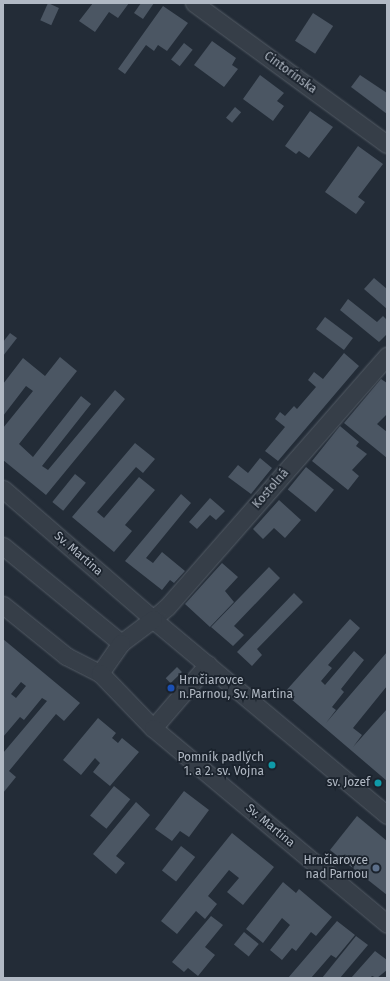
<!DOCTYPE html>
<html>
<head>
<meta charset="utf-8">
<style>
  body { margin:0 }
  #map { position:relative; width:390px; height:981px; overflow:hidden; background:#232c37; font-family:"Fira Sans",sans-serif }
  div>[style] { position:absolute }
  [style*='--x'] { left:calc(var(--x)*1px); top:calc(var(--y)*1px); width:calc(var(--w)*1px); rotate:calc(var(--a)*1deg) }
  .building>* { inset:0; background:#4b5663; transform-origin:0 0 }
  .roads { filter:drop-shadow(0 0 1px #545c66) drop-shadow(0 0 1px #545c66) }
  .street>* { height:17px; margin:-8.5px; padding:0 8.5px; transform-origin:8.5px; border-radius:8.5px; background:#363e48 }
  .dots>* { width:11px; height:11px; translate:-50% -50%; box-sizing:border-box; border:2px solid #1b232d; border-radius:50% }
  span { translate:-50% -50%; white-space:nowrap; text-align:center; line-height:1.15; -webkit-text-stroke:3.5px #1b232d; paint-order:stroke }
  .street-label { font-size:12px; color:#b1b9c4 }
  .poi-label { font-size:12px; color:#b1b9c4 }
  .left { translate:0 -50%; text-align:left }
  .right { translate:-100% -50%; text-align:right }
  .frame { position:absolute; inset:0; border:4px solid #b1b9c4; pointer-events:none }
</style>
</head>
<body>
<div id="map">
  <div class="building">
    <div style="left:48px;top:3px;width:12px;height:19px;rotate:24deg"></div>
    <div style="clip-path:polygon(93px 3px,129px 3px,118px 18px,109px 12px,95px 32px,79px 21px)"></div>
    <div style="clip-path:polygon(141px 3px,154px 3px,143px 19px,134px 13px)"></div>
    <div style="clip-path:polygon(163px 6px,188px 23px,167px 51px,158px 45px,154px 51px,146px 45px,125px 74px,118px 69px)"></div>
    <div style="left:313px;top:13px;width:24px;height:33px;rotate:33deg"></div>
    <div style="clip-path:polygon(212px 41px,236px 58px,232px 65px,238px 69px,224px 87px,194px 65px)"></div>
    <div style="left:184px;top:43px;width:11px;height:21px;rotate:38deg"></div>
    <div style="clip-path:polygon(260px 75px,284px 93px,277px 101px,284px 106px,273px 121px,243px 99px)"></div>
    <div style="clip-path:polygon(360px 75px,387px 93px,387px 114px,351px 87px)"></div>
    <div style="left:235px;top:107px;width:8px;height:14px;rotate:40deg"></div>
    <div style="clip-path:polygon(310px 111px,333px 127px,309px 158px,299px 151px,296px 154px,285px 146px)"></div>
    <div style="clip-path:polygon(358px 146px,383px 164px,358px 197px,365px 202px,356px 214px,325px 192px)"></div>
    <div style="clip-path:polygon(374px 278px,387px 289px,387px 309px,364px 289px)"></div>
    <div style="clip-path:polygon(348px 299px,377px 322px,383px 316px,387px 320px,387px 334px,379px 342px,340px 310px)"></div>
    <div style="left:325px;top:317px;width:35px;height:15px;rotate:37deg"></div>
    <div style="clip-path:polygon(10px 333px,17px 338px,3px 356px,3px 342px)"></div>
    <div style="clip-path:polygon(344px 353px,359px 366px,278px 461px,265px 451px,285px 427px,275px 419px,280px 412px,285px 416px,294px 406px,297px 409px,316px 387px,308px 380px,314px 372px,323px 379px)"></div>
    <div style="clip-path:polygon(60px 357px,77px 371px,19px 444px,33px 457px,81px 396px,91px 404px,42px 466px,48px 470px,115px 390px,125px 399px,46px 495px,3px 460px,3px 428px,33px 391px,26px 386px,3px 416px,3px 384px,23px 358px,45px 376px)"></div>
    <div style="clip-path:polygon(381px 379px,387px 383px,387px 414px,377px 424px,387px 432px,387px 458px,344px 423px)"></div>
    <div style="clip-path:polygon(340px 426px,359px 442px,356px 446px,367px 454px,352px 470px,359px 476px,348px 490px,312px 461px)"></div>
    <div style="clip-path:polygon(135px 443px,155px 459px,143px 473px,136px 467px,97px 512px,104px 518px,139px 477px,155px 490px,125px 525px,132px 531px,114px 552px,72px 517px)"></div>
    <div style="clip-path:polygon(260px 458px,272px 468px,251px 494px,228px 477px,238px 465px,248px 473px)"></div>
    <div style="left:306px;top:467px;width:36px;height:29px;rotate:39deg"></div>
    <div style="left:75px;top:474px;width:14px;height:36px;rotate:39deg"></div>
    <div style="clip-path:polygon(181px 494px,191px 503px,146px 558px,153px 563px,162px 552px,185px 571px,174px 583px,170px 580px,162px 590px,125px 561px)"></div>
    <div style="clip-path:polygon(210px 498px,225px 511px,216px 520px,210px 515px,197px 529px,189px 522px)"></div>
    <div style="clip-path:polygon(279px 500px,301px 520px,285px 538px,274px 528px,263px 539px,253px 529px)"></div>
    <div style="clip-path:polygon(222px 563px,238px 577px,225px 591px,234px 602px,210px 627px,185px 604px)"></div>
    <div style="clip-path:polygon(269px 567px,280px 578px,234px 626px,244px 635px,233px 646px,211px 627px)"></div>
    <div style="clip-path:polygon(294px 593px,303px 602px,257px 649px,262px 655px,252px 666px,237px 652px)"></div>
    <div style="clip-path:polygon(350px 619px,360px 628px,328px 665px,332px 668px,321px 681px,325px 685px,354px 651px,364px 660px,341px 689px,344px 692px,332px 707px,336px 710px,326px 723px,387px 652px,387px 686px,353px 728px,362px 735px,353px 747px,387px 709px,387px 781px,284px 693px)"></div>
    <div style="clip-path:polygon(evenodd,3px 639px,80px 703px,64px 721px,56px 714px,9px 771px,16px 777px,3px 793px,3px 753px,47px 701px,42px 698px,24px 720px,20px 717px,3px 737px,3px 639px,21px 682px,26px 686px,16px 698px,11px 694px,21px 682px)"></div>
    <div style="left:177px;top:667px;width:7px;height:16px;rotate:45deg"></div>
    <div style="clip-path:polygon(98px 718px,116px 733px,112px 738px,118px 743px,122px 738px,139px 752px,110px 786px,93px 772px,100px 763px,95px 758px,81px 775px,63px 760px)"></div>
    <div style="left:114px;top:786px;width:21px;height:38px;rotate:39deg"></div>
    <div style="clip-path:polygon(184px 791px,209px 810px,189px 837px,180px 831px,172px 841px,155px 829px)"></div>
    <div style="clip-path:polygon(136px 802px,150px 815px,116px 856px,125px 863px,116px 874px,93px 854px)"></div>
    <div style="clip-path:polygon(357px 816px,387px 841px,387px 895px,330px 850px)"></div>
    <div style="clip-path:polygon(232px 833px,274px 867px,243px 905px,227px 892px,239px 878px,229px 870px,208px 896px,217px 904px,205px 919px,196px 911px,177px 934px,161px 921px)"></div>
    <div style="left:181px;top:846px;width:18px;height:31px;rotate:38deg"></div>
    <div style="clip-path:polygon(283px 882px,296px 893px,299px 889px,332px 917px,316px 936px,311px 932px,296px 951px,292px 948px,282px 960px,270px 950px,290px 925px,282px 918px,263px 943px,246px 929px)"></div>
    <div style="clip-path:polygon(211px 916px,223px 925px,205px 947px,215px 955px,198px 976px,188px 968px,184px 972px,172px 962px)"></div>
    <div style="clip-path:polygon(337px 921px,355px 935px,336px 958px,331px 955px,311px 978px,288px 978px)"></div>
    <div style="left:244px;top:932px;width:19px;height:16px;rotate:39deg"></div>
    <div style="clip-path:polygon(356px 936px,368px 945px,340px 978px,322px 978px)"></div>
    <div style="clip-path:polygon(375px 951px,387px 960px,387px 970px,377px 978px,372px 976px,370px 978px,351px 978px)"></div>
  </div>
  <div class="roads">
    <div class="street">
      <div style="--x:194;--y:3;--w:239;--a:36.2"></div>
      <div style="--x:3;--y:489;--w:198;--a:40.9"></div>
      <div style="--x:153;--y:619;--w:18;--a:-41"></div>
      <div style="--x:167;--y:607;--w:334;--a:-48.8"></div>
      <div style="--x:3;--y:546;--w:153;--a:39.4"></div>
      <div style="--x:3;--y:605;--w:81;--a:39"></div>
      <div style="--x:66;--y:656;--w:38;--a:27"></div>
      <div style="--x:153;--y:728;--w:84;--a:-49.3"></div>
      <div style="--x:387;--y:815;--w:305;--a:-140.1"></div>
      <div style="--x:153;--y:619;--w:40;--a:143"></div>
      <div style="--x:121;--y:643;--w:37;--a:125"></div>
      <div style="--x:100;--y:673;--w:76;--a:46.1"></div>
      <div style="--x:153;--y:728;--w:305;--a:39.9"></div>
    </div>
  </div>
  <div class="dots">
    <div style="left:171px;top:688px;background:#1a4fb4"></div>
    <div style="left:272px;top:765px;background:#0f9aa8"></div>
    <div style="left:378px;top:783px;background:#0f9aa8"></div>
    <div style="left:376px;top:868px;background:#5c6f8a"></div>
  </div>
  <div class="street-label">
    <span style="left:290px;top:73px;rotate:36deg">Cintorínska</span>
    <span style="left:271px;top:489px;rotate:-49deg">Kostolná</span>
    <span style="left:78px;top:554px;rotate:41deg">Sv. Martina</span>
    <span style="left:270px;top:826px;rotate:40deg">Sv. Martina</span>
  </div>
  <div class="poi-label">
    <span class="left" style="left:179px;top:688px">Hrnčiarovce<br>n.Parnou, Sv. Martina</span>
    <span class="right" style="left:264px;top:765px">Pomník padlých<br>1. a 2. sv. Vojna</span>
    <span class="right" style="left:370px;top:783px">sv. Jozef</span>
    <span class="right" style="left:368px;top:868px">Hrnčiarovce<br>nad Parnou</span>
  </div>
  <div class="frame"></div>
</div>
</body>
</html>
